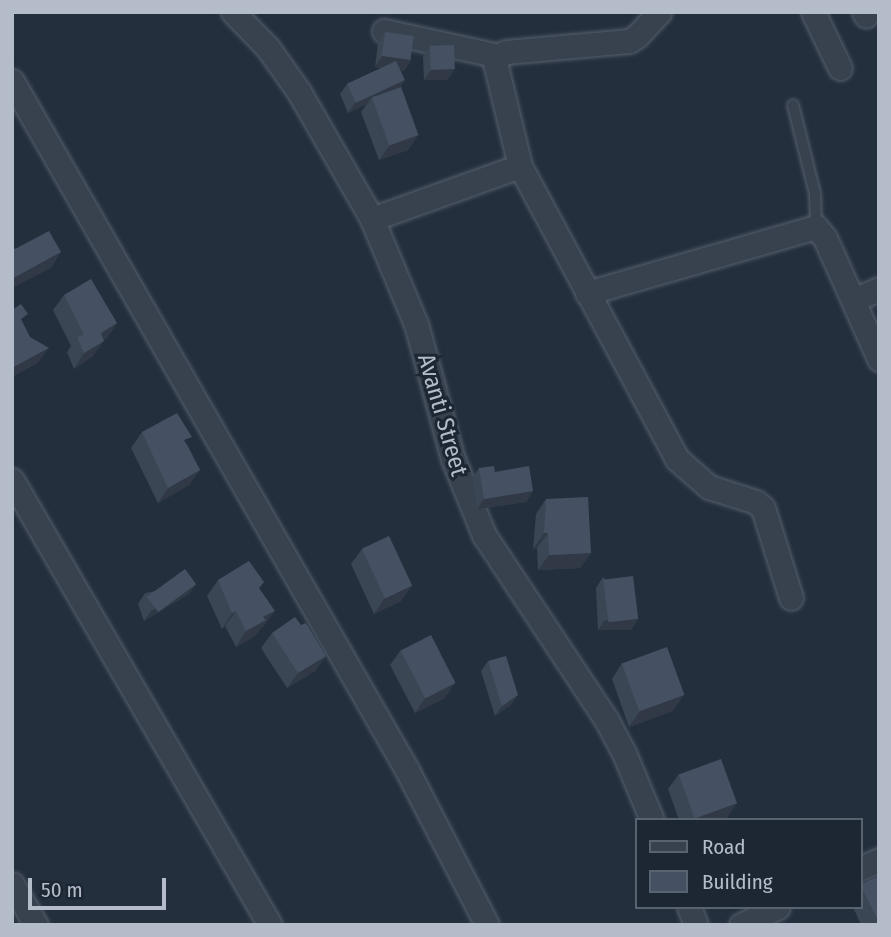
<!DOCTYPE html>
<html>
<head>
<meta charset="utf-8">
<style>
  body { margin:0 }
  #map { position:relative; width:891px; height:937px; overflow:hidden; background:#242f3e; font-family:"Fira Sans Condensed",sans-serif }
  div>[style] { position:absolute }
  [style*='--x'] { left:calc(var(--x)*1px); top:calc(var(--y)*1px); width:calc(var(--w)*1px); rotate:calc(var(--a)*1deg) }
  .roads { filter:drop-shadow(0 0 2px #565f6c) drop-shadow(0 0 2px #565f6c) }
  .lane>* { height:10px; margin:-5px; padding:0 5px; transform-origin:5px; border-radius:5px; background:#38414e }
  .street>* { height:23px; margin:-11.5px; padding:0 11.5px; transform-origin:11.5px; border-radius:11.5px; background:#38414e }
  .wall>* { inset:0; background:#3b4654 }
  .shaded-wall>* { inset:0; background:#303945 }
  .building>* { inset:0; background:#455162; transform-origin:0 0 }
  span { translate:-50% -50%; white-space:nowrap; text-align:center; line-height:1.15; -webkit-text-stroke:6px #1d2633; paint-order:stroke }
  .street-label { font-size:24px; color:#b4bcc9 }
  .frame { position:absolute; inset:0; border:14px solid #b4bcc9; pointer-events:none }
  .legend { position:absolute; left:635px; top:818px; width:228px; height:91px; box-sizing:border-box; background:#1d2633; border:2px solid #59626f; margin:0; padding:9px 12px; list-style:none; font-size:21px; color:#b4bcc9 }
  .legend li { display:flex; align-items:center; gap:14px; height:35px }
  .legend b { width:35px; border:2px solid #59626f }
  .scale { position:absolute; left:28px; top:878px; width:138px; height:32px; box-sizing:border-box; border:4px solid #b4bcc9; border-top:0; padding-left:9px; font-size:21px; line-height:24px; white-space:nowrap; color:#b4bcc9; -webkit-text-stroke:5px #1d2633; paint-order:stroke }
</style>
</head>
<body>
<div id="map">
  <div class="roads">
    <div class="lane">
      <div style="--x:793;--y:105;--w:92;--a:76.1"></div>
      <div style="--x:815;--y:194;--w:33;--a:88"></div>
    </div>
    <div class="street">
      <div style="--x:233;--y:12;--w:50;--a:45.8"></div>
      <div style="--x:268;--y:48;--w:54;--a:54.8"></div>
      <div style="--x:299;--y:92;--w:146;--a:60.1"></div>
      <div style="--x:372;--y:219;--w:114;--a:67.3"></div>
      <div style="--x:416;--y:324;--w:140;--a:74.7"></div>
      <div style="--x:453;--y:459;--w:82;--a:67.8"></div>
      <div style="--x:484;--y:535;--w:223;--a:56.5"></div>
      <div style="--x:607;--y:721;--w:36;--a:62"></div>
      <div style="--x:624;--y:753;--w:73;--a:67.3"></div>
      <div style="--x:813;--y:12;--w:62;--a:64.3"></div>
      <div style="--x:864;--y:12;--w:4;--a:63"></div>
      <div style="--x:384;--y:31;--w:118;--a:12.3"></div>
      <div style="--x:12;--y:81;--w:794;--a:60.17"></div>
      <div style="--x:407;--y:770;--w:174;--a:62.7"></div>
      <div style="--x:520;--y:166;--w:107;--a:-103.5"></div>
      <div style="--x:495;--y:62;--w:7;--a:-56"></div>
      <div style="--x:499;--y:56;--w:8;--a:-30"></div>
      <div style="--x:506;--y:52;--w:123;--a:-5.1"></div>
      <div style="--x:629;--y:41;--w:9;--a:-32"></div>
      <div style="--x:637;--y:36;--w:33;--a:-47"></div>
      <div style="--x:372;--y:219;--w:157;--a:-19.7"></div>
      <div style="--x:520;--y:166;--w:332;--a:61.8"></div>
      <div style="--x:677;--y:459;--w:43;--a:41.2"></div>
      <div style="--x:709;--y:487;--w:49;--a:17.7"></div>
      <div style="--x:756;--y:502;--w:9;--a:41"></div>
      <div style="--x:763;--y:508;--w:94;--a:72.7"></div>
      <div style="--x:587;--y:293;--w:238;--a:-16.1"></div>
      <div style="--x:816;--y:227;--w:14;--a:51"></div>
      <div style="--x:825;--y:238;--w:133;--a:65.9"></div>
      <div style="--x:853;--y:300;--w:28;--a:-23"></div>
      <div style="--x:12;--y:480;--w:514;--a:59.9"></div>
      <div style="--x:861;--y:868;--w:20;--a:-24"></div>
      <div style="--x:12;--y:884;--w:48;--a:59.7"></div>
      <div style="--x:689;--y:907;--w:19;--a:69"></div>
      <div style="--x:741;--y:925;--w:41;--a:-25.9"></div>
    </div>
  </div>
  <div class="wall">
    <div style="clip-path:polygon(385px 32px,411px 60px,404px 71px,400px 70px,401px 87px,418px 135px,408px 150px,379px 160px,361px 112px,367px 104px,348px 113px,340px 94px,347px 84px,382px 68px,375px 67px,378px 43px)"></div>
    <div style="clip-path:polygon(430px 46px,455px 69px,447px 80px,424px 80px,423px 56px)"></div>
    <div style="clip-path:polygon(64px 295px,117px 323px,107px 338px,103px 340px,93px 356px,74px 369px,67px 352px,71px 346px,53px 310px)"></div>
    <div style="clip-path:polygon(142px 432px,187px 444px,200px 470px,189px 485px,158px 503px,131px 448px)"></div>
    <div style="clip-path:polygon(479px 468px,495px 472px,533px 491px,526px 502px,477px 509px,472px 478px)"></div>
    <div style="clip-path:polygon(546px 499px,591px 553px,580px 568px,538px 570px,537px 548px,533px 549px,536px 514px)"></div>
    <div style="clip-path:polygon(362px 549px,401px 601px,374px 614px,351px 564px)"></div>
    <div style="clip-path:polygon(603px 577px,638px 619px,631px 630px,598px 630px,596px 588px)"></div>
    <div style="clip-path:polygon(218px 580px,260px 589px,264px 626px,261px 628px,255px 636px,236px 647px,225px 626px,222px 629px,207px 596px)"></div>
    <div style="clip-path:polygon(196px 584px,189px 594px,144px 621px,138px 604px,145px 593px)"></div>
    <div style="clip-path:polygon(301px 625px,326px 656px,315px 671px,287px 688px,261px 648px,272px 633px)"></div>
    <div style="clip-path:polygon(401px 650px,445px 698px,415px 713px,390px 665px)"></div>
    <div style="clip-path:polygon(488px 661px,511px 705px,495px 716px,481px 671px)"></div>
    <div style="clip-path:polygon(622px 663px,673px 711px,629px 727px,612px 679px)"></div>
    <div style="clip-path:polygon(679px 774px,727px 818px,723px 820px,679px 820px,668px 789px)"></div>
    <div style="clip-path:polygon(861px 884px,879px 925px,861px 925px,853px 907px,861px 907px)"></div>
  </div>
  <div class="shaded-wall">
    <div style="clip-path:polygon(382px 56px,411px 60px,404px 71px,375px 67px)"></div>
    <div style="clip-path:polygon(455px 69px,447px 80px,424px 80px,431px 70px)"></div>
    <div style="clip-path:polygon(405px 80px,398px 91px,372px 97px,367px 104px,348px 113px,355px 103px)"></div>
    <div style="clip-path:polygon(418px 135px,408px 150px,379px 160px,390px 145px)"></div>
    <div style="clip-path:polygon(61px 252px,51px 268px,12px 288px,12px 279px)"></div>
    <div style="clip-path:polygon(117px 323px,107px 338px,90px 349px,101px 333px)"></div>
    <div style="clip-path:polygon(104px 341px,93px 356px,74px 369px,84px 353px)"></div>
    <div style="clip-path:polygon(49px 348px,38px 363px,12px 377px,12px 368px)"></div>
    <div style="clip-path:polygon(200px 470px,189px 485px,158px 503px,168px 488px)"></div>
    <div style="clip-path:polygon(533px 491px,526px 502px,477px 509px,484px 499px)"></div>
    <div style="clip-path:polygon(544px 533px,548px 533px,537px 548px,533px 549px)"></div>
    <div style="clip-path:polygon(591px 553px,580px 568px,538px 570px,549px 555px)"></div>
    <div style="clip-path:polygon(196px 584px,189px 594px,144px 621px,151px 611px)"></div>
    <div style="clip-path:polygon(412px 586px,401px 601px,374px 614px,385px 598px)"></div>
    <div style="clip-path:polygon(236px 611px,225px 626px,222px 629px,232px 613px)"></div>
    <div style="clip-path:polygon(275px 611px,264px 626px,261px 628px,255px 636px,236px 647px,246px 631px,263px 617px)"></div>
    <div style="clip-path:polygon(638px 619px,631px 630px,598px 630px,605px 620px)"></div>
    <div style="clip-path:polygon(326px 656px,315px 671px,287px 688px,298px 673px)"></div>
    <div style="clip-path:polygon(455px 683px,445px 698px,415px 713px,425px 698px)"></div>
    <div style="clip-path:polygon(518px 695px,511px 705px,495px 716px,502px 706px)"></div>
    <div style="clip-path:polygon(684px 695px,673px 711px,629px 727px,640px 711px)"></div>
    <div style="clip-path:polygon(737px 803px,727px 818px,723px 820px,694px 820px,695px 818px)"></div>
  </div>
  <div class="building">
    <div style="left:385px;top:32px;width:29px;height:24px;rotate:8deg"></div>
    <div style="left:454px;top:45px;width:24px;height:24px;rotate:88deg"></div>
    <div style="left:396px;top:61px;width:21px;height:54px;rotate:65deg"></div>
    <div style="left:401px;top:87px;width:51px;height:31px;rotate:70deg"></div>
    <div style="clip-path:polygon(49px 231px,61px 252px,12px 279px,12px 244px,15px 249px)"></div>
    <div style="clip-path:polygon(91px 279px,117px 323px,101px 333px,104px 341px,84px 353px,77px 337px,84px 335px,64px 295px)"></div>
    <div style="clip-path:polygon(21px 304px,28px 314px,21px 319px,30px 337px,49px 348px,12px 368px,12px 310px)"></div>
    <div style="clip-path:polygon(177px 413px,192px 437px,184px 440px,200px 470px,168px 488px,142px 432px)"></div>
    <div style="clip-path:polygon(494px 466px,495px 472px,529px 466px,533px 491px,484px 499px,479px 468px)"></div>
    <div style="clip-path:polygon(588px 497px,591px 553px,549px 555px,548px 533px,544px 533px,546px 499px)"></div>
    <div style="left:389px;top:536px;width:55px;height:30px;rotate:65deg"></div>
    <div style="clip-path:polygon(249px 561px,264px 582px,259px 588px,275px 611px,263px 617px,266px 620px,246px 631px,236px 611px,232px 613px,218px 580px)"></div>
    <div style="left:185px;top:569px;width:19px;height:47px;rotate:54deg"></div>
    <div style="left:633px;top:576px;width:43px;height:30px;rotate:83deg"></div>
    <div style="clip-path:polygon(295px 617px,301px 625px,306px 623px,326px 656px,298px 673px,272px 633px)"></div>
    <div style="left:431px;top:635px;width:54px;height:34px;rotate:63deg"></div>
    <div style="left:667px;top:647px;width:51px;height:48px;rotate:70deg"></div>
    <div style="clip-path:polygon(506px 656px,518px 695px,502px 706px,488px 661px)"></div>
    <div style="left:721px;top:759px;width:47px;height:45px;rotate:70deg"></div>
    <div style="clip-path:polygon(879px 876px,879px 924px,861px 886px,861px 884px)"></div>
  </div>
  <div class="street-label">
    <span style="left:442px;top:415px;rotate:74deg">Avanti Street</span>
  </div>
  <div class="frame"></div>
  <ul class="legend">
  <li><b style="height:9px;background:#38414e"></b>Road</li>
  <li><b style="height:19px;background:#455162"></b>Building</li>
  </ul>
  <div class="scale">50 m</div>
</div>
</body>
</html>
